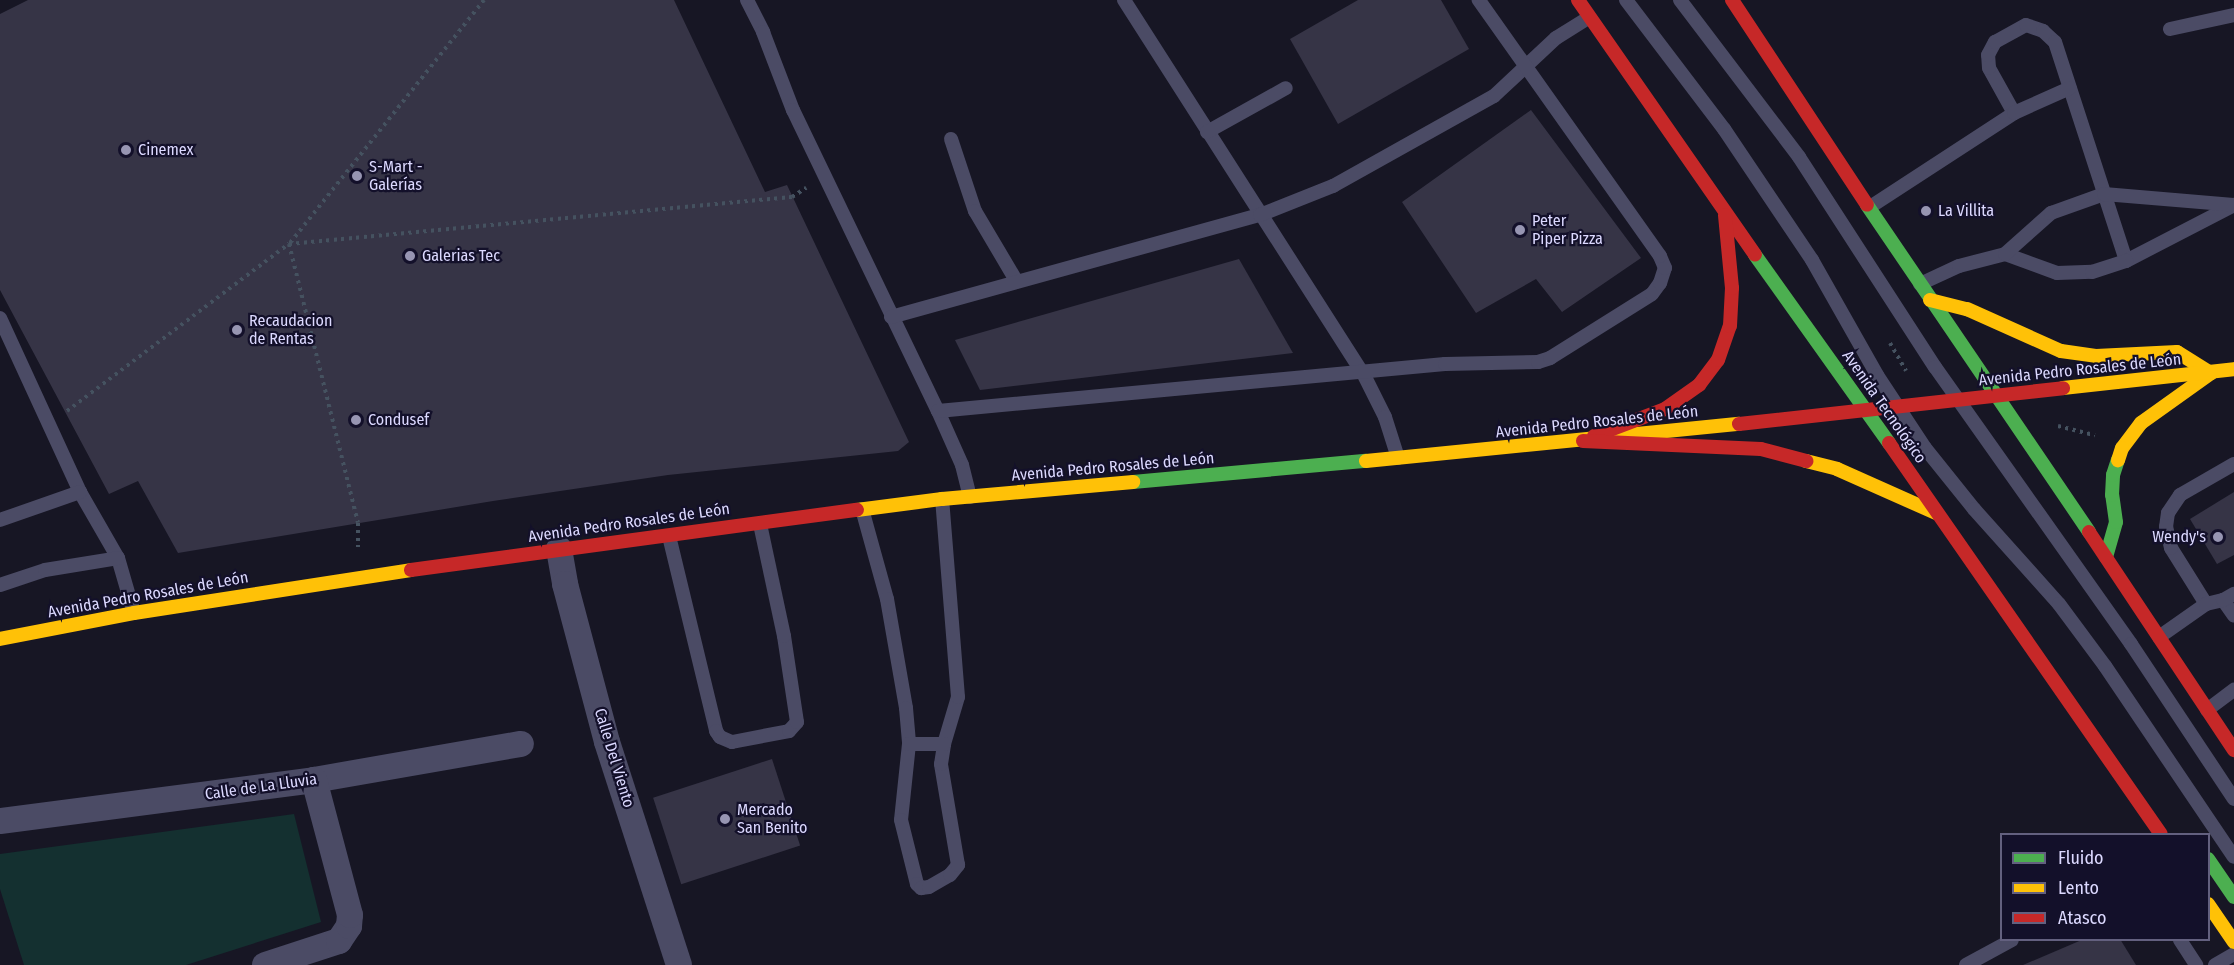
<!DOCTYPE html>
<html>
<head>
<meta charset="utf-8">
<style>
  body { margin:0 }
  #map { position:relative; width:2234px; height:965px; overflow:hidden; background:#171624; font-family:"Fira Sans Condensed",sans-serif }
  div>[style] { position:absolute }
  [style*='--x'] { left:calc(var(--x)*1px); top:calc(var(--y)*1px); width:calc(var(--w)*1px); rotate:calc(var(--a)*1deg) }
  .green>* { inset:0; background:#143030 }
  .building>* { inset:0; background:#363446; transform-origin:0 0 }
  .path>* { height:4px; margin-top:-2px; transform-origin:0; background:repeating-linear-gradient(90deg,#455260 0 3px,transparent 0 7.5px) }
  .lane>* { height:14px; margin:-7px; padding:0 7px; transform-origin:7px; border-radius:7px; background:#4b4b65 }
  .street>* { height:26px; margin:-13px; padding:0 13px; transform-origin:13px; border-radius:13px; background:#4b4b65 }
  .fast>* { height:14px; margin:-7px; padding:0 7px; transform-origin:7px; border-radius:7px; background:#4caf50 }
  .slow>* { height:14px; margin:-7px; padding:0 7px; transform-origin:7px; border-radius:7px; background:#ffc107 }
  .jam>* { height:14px; margin:-7px; padding:0 7px; transform-origin:7px; border-radius:7px; background:#c62828 }
  .dots>* { width:16px; height:16px; translate:-50% -50%; box-sizing:border-box; border:3px solid #13102a; border-radius:50% }
  span { translate:-50% -50%; white-space:nowrap; text-align:center; line-height:1.15; -webkit-text-stroke:4.5px #13102a; paint-order:stroke }
  .poi-label { font-size:16px; color:#dcd9ff }
  .left { translate:0 -50%; text-align:left }
  .right { translate:-100% -50%; text-align:right }
  .street-label { font-size:16px; color:#dcd9ff }
  .legend { position:absolute; left:2000px; top:833px; width:210px; height:108px; box-sizing:border-box; background:#13102a; border:2px solid #63607f; margin:0; padding:8px 10px; list-style:none; font-size:18px; color:#dcd9ff }
  .legend li { display:flex; align-items:center; gap:12px; height:30px }
  .legend b { width:30px; border:2px solid #63607f }
</style>
</head>
<body>
<div id="map">
  <div class="green">
    <div style="clip-path:polygon(294px 814px,321px 922px,186px 965px,24px 965px,0 889px,0 854px)"></div>
  </div>
  <div class="building">
    <div style="clip-path:polygon(28px 0,674px 0,765px 192px,787px 185px,909px 442px,898px 451px,668px 475px,493px 501px,178px 553px,138px 481px,109px 494px,0 290px,0 14px)"></div>
    <div style="clip-path:polygon(1358px 0,1441px 0,1469px 49px,1338px 124px,1290px 39px)"></div>
    <div style="clip-path:polygon(1531px 110px,1641px 258px,1562px 312px,1536px 279px,1476px 313px,1402px 202px)"></div>
    <div style="clip-path:polygon(1239px 259px,1293px 353px,980px 390px,955px 340px)"></div>
    <div style="clip-path:polygon(2234px 492px,2234px 555px,2217px 564px,2190px 519px)"></div>
    <div style="left:772px;top:759px;width:91px;height:125px;rotate:72deg"></div>
    <div style="clip-path:polygon(2084px 939px,2120px 939px,2136px 965px,2023px 965px)"></div>
  </div>
  <div class="path">
    <div style="--x:484;--y:0;--w:312;--a:128.6"></div>
    <div style="--x:289;--y:244;--w:505;--a:-5.34"></div>
    <div style="--x:792;--y:197;--w:17;--a:-33"></div>
    <div style="--x:1890;--y:343;--w:32;--a:60"></div>
    <div style="--x:67;--y:411;--w:278;--a:-37"></div>
    <div style="--x:289;--y:244;--w:287;--a:76.1"></div>
    <div style="--x:358;--y:523;--w:24;--a:90"></div>
    <div style="--x:2058;--y:426;--w:38;--a:14"></div>
  </div>
  <div class="lane">
    <div style="--x:747;--y:0;--w:36;--a:63"></div>
    <div style="--x:763;--y:32;--w:84;--a:69"></div>
    <div style="--x:793;--y:110;--w:334;--a:64.3"></div>
    <div style="--x:938;--y:411;--w:59;--a:66"></div>
    <div style="--x:962;--y:465;--w:33;--a:76"></div>
    <div style="--x:1124;--y:0;--w:443;--a:57.4"></div>
    <div style="--x:1363;--y:373;--w:49;--a:63.4"></div>
    <div style="--x:1385;--y:417;--w:43;--a:72.4"></div>
    <div style="--x:1626;--y:0;--w:162;--a:52.8"></div>
    <div style="--x:1724;--y:129;--w:158;--a:56.1"></div>
    <div style="--x:1812;--y:260;--w:132;--a:60.5"></div>
    <div style="--x:1877;--y:375;--w:87;--a:56.7"></div>
    <div style="--x:1925;--y:448;--w:78;--a:51.2"></div>
    <div style="--x:1974;--y:509;--w:127;--a:48.2"></div>
    <div style="--x:2059;--y:604;--w:77;--a:53.4"></div>
    <div style="--x:2105;--y:666;--w:230;--a:56"></div>
    <div style="--x:1680;--y:0;--w:197;--a:52.8"></div>
    <div style="--x:1799;--y:157;--w:250;--a:57.1"></div>
    <div style="--x:1935;--y:367;--w:339;--a:54.7"></div>
    <div style="--x:2131;--y:644;--w:186;--a:56.4"></div>
    <div style="--x:2170;--y:29;--w:66;--a:-12.3"></div>
    <div style="--x:2014;--y:113;--w:51;--a:-119.1"></div>
    <div style="--x:1989;--y:68;--w:13;--a:-94"></div>
    <div style="--x:1988;--y:55;--w:15;--a:-62"></div>
    <div style="--x:1995;--y:42;--w:35;--a:-29"></div>
    <div style="--x:2026;--y:25;--w:18;--a:19"></div>
    <div style="--x:2043;--y:31;--w:16;--a:43"></div>
    <div style="--x:2055;--y:42;--w:230;--a:72"></div>
    <div style="--x:2126;--y:261;--w:122;--a:-27.4"></div>
    <div style="--x:1207;--y:132;--w:90;--a:-29.1"></div>
    <div style="--x:951;--y:139;--w:76;--a:71.6"></div>
    <div style="--x:975;--y:211;--w:82;--a:59.4"></div>
    <div style="--x:1870;--y:207;--w:172;--a:-33.1"></div>
    <div style="--x:2014;--y:113;--w:61;--a:-24.1"></div>
    <div style="--x:2005;--y:254;--w:55;--a:20.1"></div>
    <div style="--x:2057;--y:273;--w:35;--a:-2"></div>
    <div style="--x:2092;--y:272;--w:36;--a:-18"></div>
    <div style="--x:1920;--y:284;--w:43;--a:-24.8"></div>
    <div style="--x:1959;--y:266;--w:48;--a:-14.6"></div>
    <div style="--x:2005;--y:254;--w:62;--a:-41.7"></div>
    <div style="--x:2051;--y:213;--w:56;--a:-19.7"></div>
    <div style="--x:2104;--y:194;--w:130;--a:4.8"></div>
    <div style="--x:891;--y:317;--w:383;--a:-15.5"></div>
    <div style="--x:1260;--y:215;--w:79;--a:-21.7"></div>
    <div style="--x:1333;--y:186;--w:184;--a:-29.2"></div>
    <div style="--x:1494;--y:96;--w:85;--a:-43.1"></div>
    <div style="--x:1556;--y:38;--w:39;--a:-32"></div>
    <div style="--x:0;--y:318;--w:192;--a:65.3"></div>
    <div style="--x:80;--y:492;--w:76;--a:60.1"></div>
    <div style="--x:118;--y:558;--w:57;--a:73.8"></div>
    <div style="--x:938;--y:411;--w:509;--a:-5.3"></div>
    <div style="--x:1445;--y:364;--w:93;--a:-1.2"></div>
    <div style="--x:1538;--y:362;--w:13;--a:-18"></div>
    <div style="--x:1550;--y:358;--w:120;--a:-32.1"></div>
    <div style="--x:1652;--y:294;--w:14;--a:-54"></div>
    <div style="--x:1660;--y:283;--w:16;--a:-72"></div>
    <div style="--x:1665;--y:268;--w:13;--a:-113"></div>
    <div style="--x:1660;--y:256;--w:314;--a:-125.3"></div>
    <div style="--x:862;--y:509;--w:93;--a:74.5"></div>
    <div style="--x:887;--y:599;--w:111;--a:80.1"></div>
    <div style="--x:906;--y:708;--w:36;--a:85"></div>
    <div style="--x:909;--y:744;--w:76;--a:96"></div>
    <div style="--x:901;--y:820;--w:66;--a:76"></div>
    <div style="--x:917;--y:884;--w:6;--a:45"></div>
    <div style="--x:921;--y:888;--w:8;--a:-7"></div>
    <div style="--x:929;--y:887;--w:24;--a:-30"></div>
    <div style="--x:950;--y:875;--w:13;--a:-51"></div>
    <div style="--x:958;--y:865;--w:102;--a:-99.6"></div>
    <div style="--x:941;--y:764;--w:20;--a:-81"></div>
    <div style="--x:944;--y:744;--w:49;--a:-73.4"></div>
    <div style="--x:958;--y:697;--w:199;--a:-94.6"></div>
    <div style="--x:0;--y:520;--w:85;--a:-19.3"></div>
    <div style="--x:669;--y:536;--w:201;--a:76.4"></div>
    <div style="--x:716;--y:731;--w:7;--a:56"></div>
    <div style="--x:720;--y:737;--w:13;--a:23"></div>
    <div style="--x:732;--y:742;--w:58;--a:-10.9"></div>
    <div style="--x:789;--y:731;--w:12;--a:-48"></div>
    <div style="--x:797;--y:722;--w:87;--a:-98.6"></div>
    <div style="--x:784;--y:636;--w:115;--a:-102.1"></div>
    <div style="--x:0;--y:585;--w:47;--a:-18.4"></div>
    <div style="--x:45;--y:570;--w:74;--a:-9.3"></div>
    <div style="--x:2223;--y:600;--w:19;--a:55"></div>
    <div style="--x:2206;--y:604;--w:66;--a:-122"></div>
    <div style="--x:2171;--y:548;--w:22;--a:-103"></div>
    <div style="--x:2166;--y:527;--w:14;--a:-82"></div>
    <div style="--x:2168;--y:513;--w:22;--a:-56"></div>
    <div style="--x:2180;--y:495;--w:62;--a:-29.9"></div>
    <div style="--x:2159;--y:637;--w:57;--a:-35.1"></div>
    <div style="--x:2206;--y:604;--w:17;--a:-13"></div>
    <div style="--x:2223;--y:600;--w:13;--a:-29"></div>
    <div style="--x:2207;--y:710;--w:34;--a:-37"></div>
    <div style="--x:909;--y:744;--w:35;--a:0"></div>
    <div style="--x:2180;--y:940;--w:30;--a:57"></div>
    <div style="--x:1966;--y:965;--w:52;--a:-28.5"></div>
    <div style="--x:2215;--y:965;--w:22;--a:-30"></div>
  </div>
  <div class="street">
    <div style="--x:559;--y:549;--w:36;--a:80"></div>
    <div style="--x:565;--y:584;--w:163;--a:75.1"></div>
    <div style="--x:607;--y:742;--w:234;--a:72.1"></div>
    <div style="--x:0;--y:821;--w:317;--a:-7.4"></div>
    <div style="--x:314;--y:780;--w:210;--a:-9.9"></div>
    <div style="--x:265;--y:965;--w:78;--a:-18"></div>
    <div style="--x:339;--y:941;--w:18;--a:-56"></div>
    <div style="--x:349;--y:926;--w:11;--a:-85"></div>
    <div style="--x:350;--y:915;--w:140;--a:-104.9"></div>
  </div>
  <div class="fast">
    <div style="--x:1867;--y:205;--w:395;--a:55.8"></div>
    <div style="--x:1755;--y:255;--w:231;--a:54.5"></div>
    <div style="--x:1133;--y:482;--w:234;--a:-5.2"></div>
    <div style="--x:2106;--y:557;--w:36;--a:-74"></div>
    <div style="--x:2116;--y:522;--w:27;--a:-98"></div>
    <div style="--x:2112;--y:495;--w:20;--a:-87"></div>
    <div style="--x:2113;--y:475;--w:16;--a:-72"></div>
    <div style="--x:2208;--y:859;--w:46;--a:55.6"></div>
  </div>
  <div class="slow">
    <div style="--x:1930;--y:300;--w:38;--a:14"></div>
    <div style="--x:1967;--y:309;--w:103;--a:24.1"></div>
    <div style="--x:2061;--y:351;--w:35;--a:8"></div>
    <div style="--x:2096;--y:356;--w:81;--a:-2.8"></div>
    <div style="--x:2177;--y:352;--w:40;--a:32"></div>
    <div style="--x:2211;--y:373;--w:86;--a:144.5"></div>
    <div style="--x:2141;--y:423;--w:31;--a:127"></div>
    <div style="--x:2122;--y:448;--w:13;--a:108"></div>
    <div style="--x:2063;--y:388;--w:172;--a:-6.3"></div>
    <div style="--x:1366;--y:461;--w:375;--a:-5.7"></div>
    <div style="--x:1806;--y:461;--w:32;--a:14"></div>
    <div style="--x:1837;--y:469;--w:108;--a:24"></div>
    <div style="--x:857;--y:510;--w:86;--a:-7.4"></div>
    <div style="--x:942;--y:499;--w:192;--a:-5.1"></div>
    <div style="--x:0;--y:639;--w:136;--a:-11"></div>
    <div style="--x:134;--y:613;--w:280;--a:-8.8"></div>
    <div style="--x:2208;--y:904;--w:46;--a:55.6"></div>
  </div>
  <div class="jam">
    <div style="--x:1578;--y:0;--w:310;--a:55.2"></div>
    <div style="--x:1732;--y:0;--w:245;--a:56.6"></div>
    <div style="--x:1739;--y:424;--w:326;--a:-6.3"></div>
    <div style="--x:1594;--y:436;--w:76;--a:-20.8"></div>
    <div style="--x:1665;--y:409;--w:42;--a:-35.2"></div>
    <div style="--x:1699;--y:385;--w:31;--a:-53"></div>
    <div style="--x:1718;--y:360;--w:36;--a:-71"></div>
    <div style="--x:1730;--y:326;--w:38;--a:-87"></div>
    <div style="--x:1732;--y:288;--w:73;--a:-95.5"></div>
    <div style="--x:1583;--y:441;--w:178;--a:2.6"></div>
    <div style="--x:1761;--y:449;--w:47;--a:14.9"></div>
    <div style="--x:1889;--y:443;--w:476;--a:55.2"></div>
    <div style="--x:2089;--y:532;--w:262;--a:56.4"></div>
    <div style="--x:411;--y:570;--w:450;--a:-7.7"></div>
  </div>
  <div class="dots">
    <div style="left:126px;top:150px;background:#9795b2"></div>
    <div style="left:357px;top:176px;background:#9795b2"></div>
    <div style="left:1926px;top:211px;background:#9795b2"></div>
    <div style="left:1520px;top:230px;background:#9795b2"></div>
    <div style="left:410px;top:256px;background:#9795b2"></div>
    <div style="left:237px;top:330px;background:#9795b2"></div>
    <div style="left:356px;top:420px;background:#9795b2"></div>
    <div style="left:2218px;top:537px;background:#9795b2"></div>
    <div style="left:725px;top:819px;background:#9795b2"></div>
  </div>
  <div class="poi-label">
    <span class="left" style="left:138px;top:150px">Cinemex</span>
    <span class="left" style="left:369px;top:176px">S-Mart -<br>Galerías</span>
    <span class="left" style="left:1938px;top:211px">La Villita</span>
    <span class="left" style="left:1532px;top:230px">Peter<br>Piper Pizza</span>
    <span class="left" style="left:422px;top:256px">Galerias Tec</span>
    <span class="left" style="left:249px;top:330px">Recaudacion<br>de Rentas</span>
    <span class="left" style="left:368px;top:420px">Condusef</span>
    <span class="right" style="left:2206px;top:537px">Wendy's</span>
    <span class="left" style="left:737px;top:819px">Mercado<br>San Benito</span>
  </div>
  <div class="street-label">
    <span style="left:2080px;top:370px;rotate:-6deg">Avenida Pedro Rosales de León</span>
    <span style="left:1884px;top:407px;rotate:55deg">Avenida Tecnológico</span>
    <span style="left:1597px;top:422px;rotate:-6deg">Avenida Pedro Rosales de León</span>
    <span style="left:1113px;top:467px;rotate:-5deg">Avenida Pedro Rosales de León</span>
    <span style="left:629px;top:523px;rotate:-8deg">Avenida Pedro Rosales de León</span>
    <span style="left:148px;top:595px;rotate:-10deg">Avenida Pedro Rosales de León</span>
    <span style="left:614px;top:758px;rotate:73deg">Calle Del Viento</span>
    <span style="left:261px;top:787px;rotate:-8deg">Calle de La Lluvia</span>
  </div>
  <ul class="legend">
  <li><b style="height:8px;background:#4caf50"></b>Fluido</li>
  <li><b style="height:8px;background:#ffc107"></b>Lento</li>
  <li><b style="height:8px;background:#c62828"></b>Atasco</li>
  </ul>
</div>
</body>
</html>
